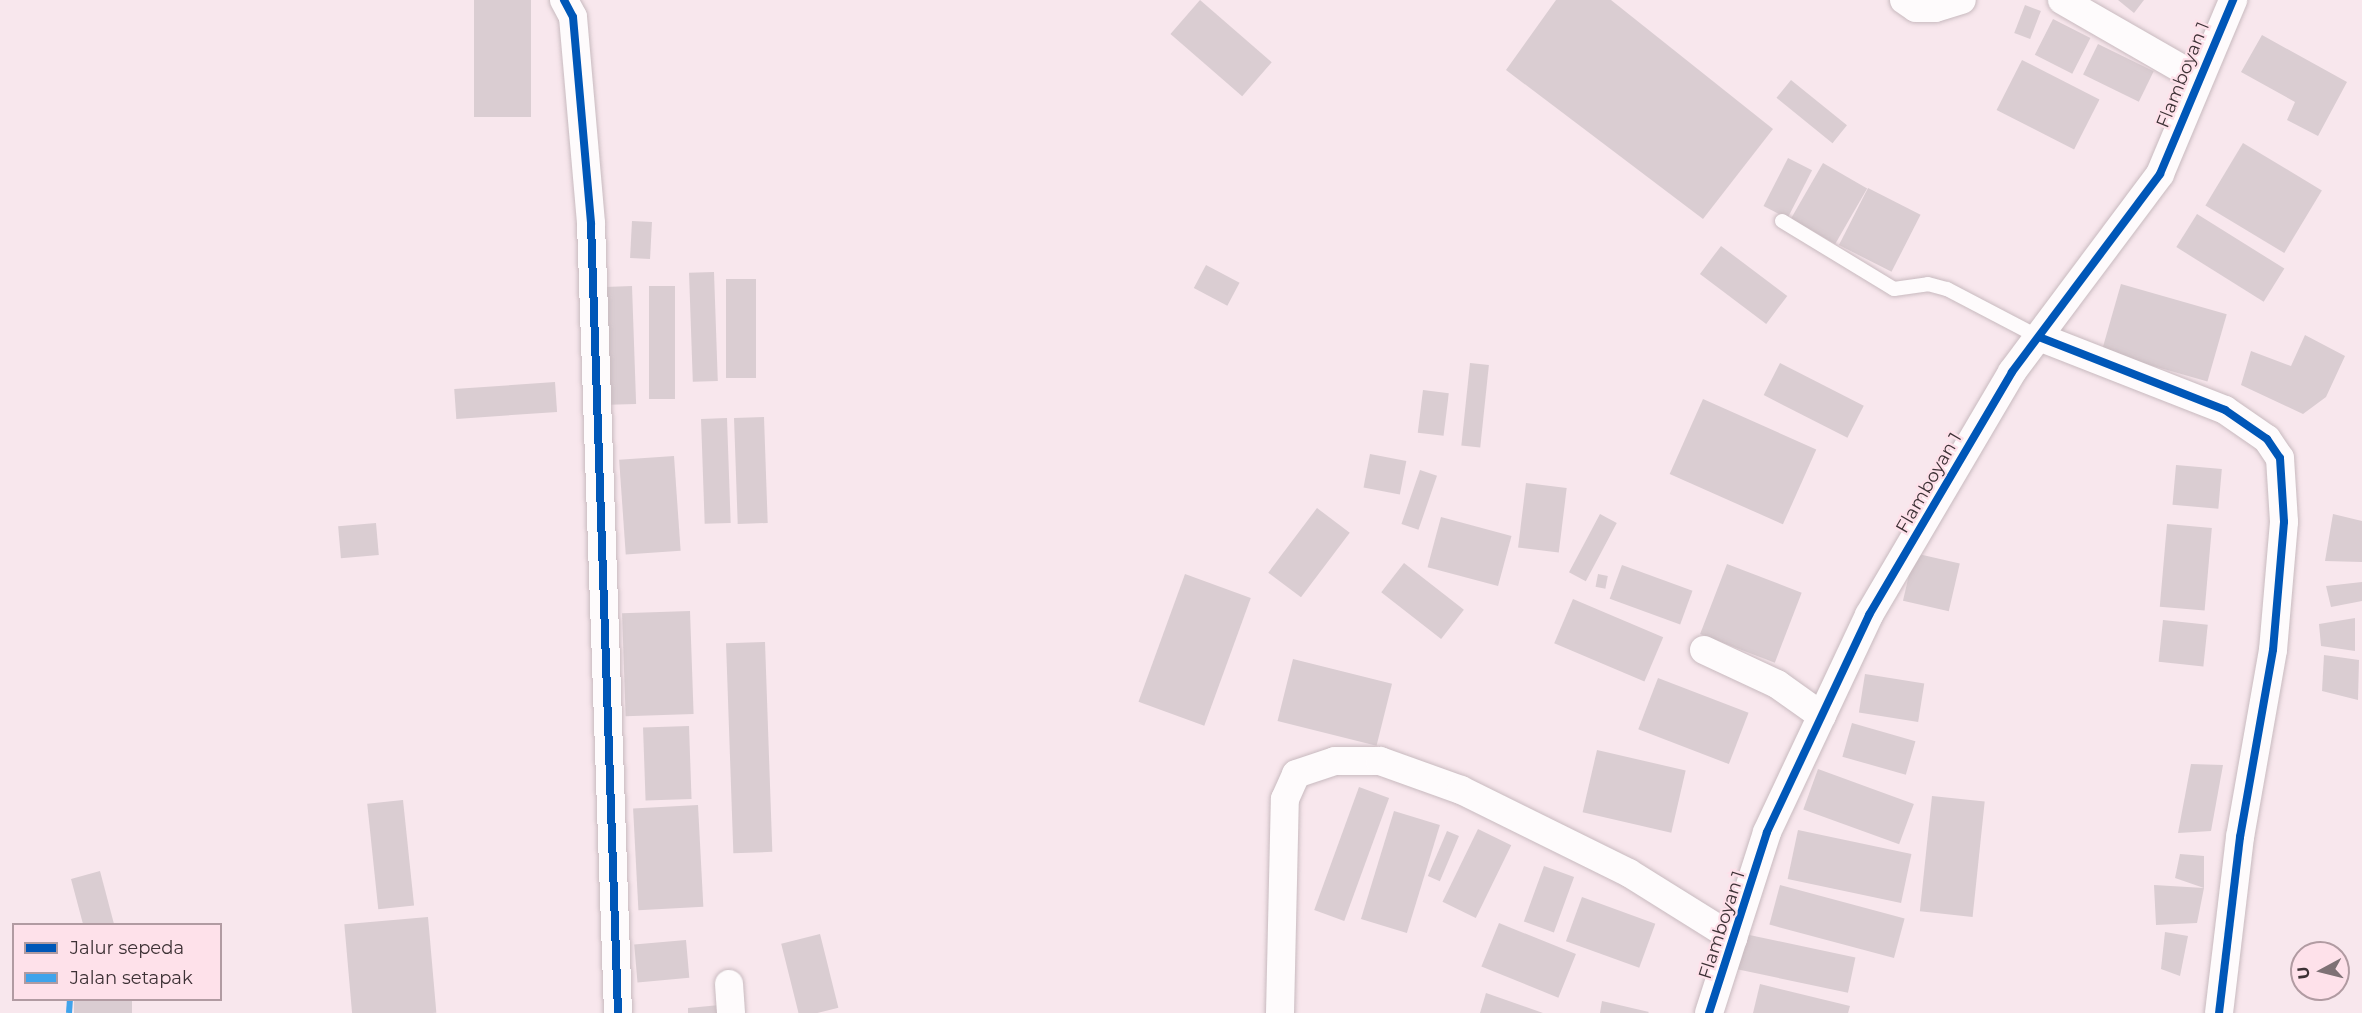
<!DOCTYPE html>
<html>
<head>
<meta charset="utf-8">
<style>
  body { margin:0 }
  #map { position:relative; width:2362px; height:1013px; overflow:hidden; background:#f8e7ed; font-family:Montserrat,sans-serif }
  div>[style] { position:absolute }
  [style*='--x'] { left:calc(var(--x)*1px); top:calc(var(--y)*1px); width:calc(var(--w)*1px); rotate:calc(var(--a)*1deg) }
  .building>* { inset:0; background:#dacdd2; transform-origin:0 0 }
  .roads { filter:drop-shadow(0 0 2px #c8babf) drop-shadow(0 0 2px #c8babf) }
  .lane>* { height:14px; margin:-7px; padding:0 7px; transform-origin:7px; border-radius:7px; background:#fefbfc }
  .street>* { height:28px; margin:-14px; padding:0 14px; transform-origin:14px; border-radius:14px; background:#fefbfc }
  .quiet>* { height:6px; margin-top:-3px; transform-origin:0; background:repeating-linear-gradient(90deg,#3fa3eb 0 12px,transparent 0 18px) }
  .cycleway>* { height:8px; margin:-4px; padding:0 4px; transform-origin:4px; border-radius:4px; background:#0057b8 }
  span { translate:-50% -50%; white-space:nowrap; text-align:center; line-height:1.15; -webkit-text-stroke:4.5px #fee1ea; paint-order:stroke }
  .street-label { font-size:18px; color:#3d3135 }
  .legend { position:absolute; left:12px; top:923px; width:210px; height:78px; box-sizing:border-box; background:#fee1ea; border:2px solid #b19ba2; margin:0; padding:8px 10px; list-style:none; font-size:18px; color:#3d3135 }
  .legend li { display:flex; align-items:center; gap:12px; height:30px }
  .legend b { width:30px; border:2px solid #b19ba2 }
  .north { position:absolute; left:2290px; top:941px; width:60px; height:60px; box-sizing:border-box; background:#fee1ea; border:2px solid #b19ba2; border-radius:50%; rotate:263deg; font-size:16px; font-weight:700; line-height:24px; text-align:center; color:#3d3135 }
  .north::after { content:''; display:block; margin:auto; width:21px; height:27px; background:#7e7175; clip-path:polygon(50% 0,100% 100%,50% 72%,0 100%) }
</style>
</head>
<body>
<div id="map">
  <div class="building">
    <div style="left:474px;top:0;width:57px;height:117px"></div>
    <div style="left:1200px;top:0;width:95px;height:45px;rotate:41deg"></div>
    <div style="clip-path:polygon(1556px 0,1611px 0,1773px 129px,1703px 219px,1506px 70px)"></div>
    <div style="clip-path:polygon(2118px 0,2144px 0,2134px 13px)"></div>
    <div style="left:2025px;top:5px;width:17px;height:30px;rotate:21deg"></div>
    <div style="left:2053px;top:19px;width:42px;height:40px;rotate:27deg"></div>
    <div style="clip-path:polygon(2262px 35px,2347px 82px,2318px 136px,2287px 120px,2295px 102px,2241px 72px)"></div>
    <div style="left:2098px;top:44px;width:62px;height:34px;rotate:26deg"></div>
    <div style="left:2022px;top:60px;width:87px;height:56px;rotate:27deg"></div>
    <div style="left:1791px;top:80px;width:72px;height:23px;rotate:39deg"></div>
    <div style="left:2243px;top:143px;width:92px;height:73px;rotate:31deg"></div>
    <div style="left:1788px;top:158px;width:27px;height:54px;rotate:27deg"></div>
    <div style="left:1823px;top:163px;width:51px;height:64px;rotate:30deg"></div>
    <div style="left:1868px;top:188px;width:59px;height:64px;rotate:27deg"></div>
    <div style="left:2197px;top:214px;width:103px;height:39px;rotate:32deg"></div>
    <div style="left:632px;top:221px;width:20px;height:37px;rotate:3deg"></div>
    <div style="left:1721px;top:246px;width:83px;height:35px;rotate:37deg"></div>
    <div style="left:1206px;top:265px;width:38px;height:26px;rotate:28deg"></div>
    <div style="left:714px;top:272px;width:109px;height:25px;rotate:88deg"></div>
    <div style="left:726px;top:279px;width:30px;height:99px"></div>
    <div style="left:2121px;top:284px;width:110px;height:70px;rotate:16deg"></div>
    <div style="left:632px;top:286px;width:118px;height:27px;rotate:88deg"></div>
    <div style="left:649px;top:286px;width:26px;height:113px"></div>
    <div style="clip-path:polygon(2305px 335px,2345px 356px,2326px 397px,2303px 414px,2241px 385px,2251px 351px,2291px 366px)"></div>
    <div style="left:1470px;top:363px;width:19px;height:83px;rotate:6deg"></div>
    <div style="left:1780px;top:363px;width:94px;height:36px;rotate:27deg"></div>
    <div style="left:555px;top:382px;width:30px;height:101px;rotate:86deg"></div>
    <div style="left:1423px;top:390px;width:26px;height:43px;rotate:7deg"></div>
    <div style="left:1703px;top:399px;width:124px;height:82px;rotate:24deg"></div>
    <div style="left:764px;top:417px;width:106px;height:30px;rotate:88deg"></div>
    <div style="left:727px;top:418px;width:105px;height:26px;rotate:88deg"></div>
    <div style="left:1370px;top:454px;width:37px;height:34px;rotate:11deg"></div>
    <div style="left:674px;top:456px;width:95px;height:55px;rotate:86deg"></div>
    <div style="left:2176px;top:465px;width:46px;height:40px;rotate:5deg"></div>
    <div style="left:1420px;top:470px;width:18px;height:57px;rotate:19deg"></div>
    <div style="left:1526px;top:483px;width:41px;height:65px;rotate:7deg"></div>
    <div style="left:1317px;top:508px;width:41px;height:81px;rotate:37deg"></div>
    <div style="left:1600px;top:514px;width:19px;height:66px;rotate:28deg"></div>
    <div style="clip-path:polygon(2333px 514px,2362px 521px,2362px 562px,2325px 561px)"></div>
    <div style="left:1441px;top:517px;width:73px;height:52px;rotate:15deg"></div>
    <div style="left:376px;top:523px;width:32px;height:38px;rotate:85deg"></div>
    <div style="left:2167px;top:524px;width:45px;height:83px;rotate:5deg"></div>
    <div style="left:1914px;top:553px;width:47px;height:49px;rotate:13deg"></div>
    <div style="left:1404px;top:563px;width:76px;height:37px;rotate:38deg"></div>
    <div style="left:1727px;top:564px;width:80px;height:75px;rotate:21deg"></div>
    <div style="left:1622px;top:565px;width:75px;height:36px;rotate:20deg"></div>
    <div style="left:1185px;top:574px;width:70px;height:136px;rotate:20deg"></div>
    <div style="left:1598px;top:574px;width:10px;height:13px;rotate:11deg"></div>
    <div style="clip-path:polygon(2362px 582px,2362px 601px,2331px 607px,2326px 586px)"></div>
    <div style="left:1573px;top:599px;width:98px;height:48px;rotate:23deg"></div>
    <div style="left:690px;top:611px;width:103px;height:68px;rotate:88deg"></div>
    <div style="clip-path:polygon(2355px 618px,2355px 651px,2321px 646px,2319px 624px)"></div>
    <div style="left:2163px;top:620px;width:45px;height:42px;rotate:6deg"></div>
    <div style="left:765px;top:642px;width:210px;height:39px;rotate:88deg"></div>
    <div style="clip-path:polygon(2324px 655px,2359px 660px,2358px 700px,2322px 691px)"></div>
    <div style="left:1293px;top:659px;width:102px;height:64px;rotate:14deg"></div>
    <div style="left:1865px;top:674px;width:60px;height:39px;rotate:9deg"></div>
    <div style="left:1658px;top:678px;width:97px;height:55px;rotate:21deg"></div>
    <div style="left:1852px;top:723px;width:66px;height:35px;rotate:16deg"></div>
    <div style="left:689px;top:726px;width:73px;height:46px;rotate:88deg"></div>
    <div style="left:1597px;top:750px;width:91px;height:64px;rotate:13deg"></div>
    <div style="clip-path:polygon(2191px 764px,2223px 765px,2211px 831px,2178px 833px)"></div>
    <div style="left:1818px;top:769px;width:102px;height:43px;rotate:20deg"></div>
    <div style="left:1359px;top:787px;width:32px;height:131px;rotate:20deg"></div>
    <div style="left:1932px;top:796px;width:53px;height:116px;rotate:6deg"></div>
    <div style="left:403px;top:800px;width:106px;height:36px;rotate:84deg"></div>
    <div style="left:698px;top:805px;width:102px;height:65px;rotate:87deg"></div>
    <div style="left:1394px;top:811px;width:48px;height:113px;rotate:17deg"></div>
    <div style="left:1478px;top:829px;width:37px;height:81px;rotate:26deg"></div>
    <div style="left:1798px;top:830px;width:116px;height:50px;rotate:12deg"></div>
    <div style="left:1447px;top:831px;width:13px;height:49px;rotate:23deg"></div>
    <div style="clip-path:polygon(2180px 854px,2204px 856px,2204px 888px,2197px 923px,2156px 925px,2154px 885px,2204px 888px,2175px 878px)"></div>
    <div style="left:1544px;top:866px;width:32px;height:59px;rotate:20deg"></div>
    <div style="clip-path:polygon(100px 871px,114px 924px,83px 924px,71px 879px)"></div>
    <div style="left:1780px;top:885px;width:129px;height:41px;rotate:15deg"></div>
    <div style="left:1582px;top:897px;width:78px;height:47px;rotate:20deg"></div>
    <div style="left:428px;top:917px;width:96px;height:84px;rotate:85deg"></div>
    <div style="left:1499px;top:923px;width:83px;height:47px;rotate:22deg"></div>
    <div style="clip-path:polygon(2165px 932px,2188px 936px,2180px 976px,2161px 969px)"></div>
    <div style="left:1740px;top:933px;width:118px;height:36px;rotate:12deg"></div>
    <div style="left:820px;top:934px;width:76px;height:40px;rotate:76deg"></div>
    <div style="left:686px;top:940px;width:38px;height:52px;rotate:85deg"></div>
    <div style="clip-path:polygon(1760px 984px,1850px 1006px,1848px 1013px,1753px 1013px)"></div>
    <div style="clip-path:polygon(1486px 993px,1543px 1013px,1480px 1013px)"></div>
    <div style="left:74px;top:1000px;width:58px;height:13px"></div>
    <div style="clip-path:polygon(1602px 1001px,1649px 1012px,1648px 1013px,1600px 1013px)"></div>
    <div style="clip-path:polygon(720px 1005px,721px 1013px,688px 1013px,688px 1008px)"></div>
  </div>
  <div class="roads">
    <div class="lane">
      <div style="--x:1782;--y:221;--w:131;--a:31.3"></div>
      <div style="--x:1894;--y:289;--w:34;--a:-8"></div>
      <div style="--x:1928;--y:284;--w:20;--a:15"></div>
      <div style="--x:1947;--y:289;--w:104;--a:27.6"></div>
    </div>
    <div class="street">
      <div style="--x:564;--y:0;--w:19;--a:62"></div>
      <div style="--x:573;--y:17;--w:208;--a:85"></div>
      <div style="--x:591;--y:224;--w:789;--a:88.04"></div>
      <div style="--x:1904;--y:0;--w:14;--a:34"></div>
      <div style="--x:1916;--y:8;--w:19;--a:0"></div>
      <div style="--x:1935;--y:8;--w:28;--a:-17"></div>
      <div style="--x:2062;--y:0;--w:155;--a:29.9"></div>
      <div style="--x:2039;--y:337;--w:200;--a:21.4"></div>
      <div style="--x:2225;--y:410;--w:51;--a:34.6"></div>
      <div style="--x:2267;--y:439;--w:23;--a:56"></div>
      <div style="--x:2280;--y:458;--w:64;--a:86.4"></div>
      <div style="--x:2284;--y:522;--w:128;--a:94.9"></div>
      <div style="--x:2273;--y:650;--w:190;--a:100"></div>
      <div style="--x:2240;--y:837;--w:177;--a:96.8"></div>
      <div style="--x:1704;--y:650;--w:81;--a:25"></div>
      <div style="--x:1777;--y:684;--w:55;--a:35.4"></div>
      <div style="--x:729;--y:984;--w:29;--a:86"></div>
      <div style="--x:1280;--y:1013;--w:214;--a:-88.7"></div>
      <div style="--x:1285;--y:799;--w:27;--a:-66"></div>
      <div style="--x:1296;--y:774;--w:41;--a:-18.4"></div>
      <div style="--x:1335;--y:761;--w:45;--a:0"></div>
      <div style="--x:1380;--y:761;--w:86;--a:19.7"></div>
      <div style="--x:1461;--y:790;--w:187;--a:26.3"></div>
      <div style="--x:1629;--y:873;--w:123;--a:32"></div>
      <div style="--x:1709;--y:1013;--w:190;--a:-72.2"></div>
      <div style="--x:1767;--y:832;--w:240;--a:-64.8"></div>
      <div style="--x:1869;--y:615;--w:282;--a:-59.5"></div>
      <div style="--x:2012;--y:372;--w:247;--a:-53.2"></div>
      <div style="--x:2160;--y:174;--w:189;--a:-67.2"></div>
    </div>
  </div>
  <div class="quiet">
    <div style="--x:69;--y:1013;--w:13;--a:-86"></div>
  </div>
  <div class="cycleway">
    <div style="--x:564;--y:0;--w:19;--a:62"></div>
    <div style="--x:573;--y:17;--w:208;--a:85"></div>
    <div style="--x:591;--y:224;--w:789;--a:88.04"></div>
    <div style="--x:2039;--y:337;--w:200;--a:21.4"></div>
    <div style="--x:2225;--y:410;--w:51;--a:34.6"></div>
    <div style="--x:2267;--y:439;--w:23;--a:56"></div>
    <div style="--x:2280;--y:458;--w:64;--a:86.4"></div>
    <div style="--x:2284;--y:522;--w:128;--a:94.9"></div>
    <div style="--x:2273;--y:650;--w:190;--a:100"></div>
    <div style="--x:2240;--y:837;--w:177;--a:96.8"></div>
    <div style="--x:1709;--y:1013;--w:190;--a:-72.2"></div>
    <div style="--x:1767;--y:832;--w:240;--a:-64.8"></div>
    <div style="--x:1869;--y:615;--w:282;--a:-59.5"></div>
    <div style="--x:2012;--y:372;--w:247;--a:-53.2"></div>
    <div style="--x:2160;--y:174;--w:189;--a:-67.2"></div>
  </div>
  <div class="street-label">
    <span style="left:2183px;top:75px;rotate:-68deg">Flamboyan 1</span>
    <span style="left:1929px;top:483px;rotate:-60deg">Flamboyan 1</span>
    <span style="left:1722px;top:925px;rotate:-72deg">Flamboyan 1</span>
  </div>
  <ul class="legend">
  <li><b style="height:8px;background:#0057b8"></b>Jalur sepeda</li>
  <li><b style="height:8px;background:#3fa3eb"></b>Jalan setapak</li>
  </ul>
  <div class="north">U</div>
</div>
</body>
</html>
